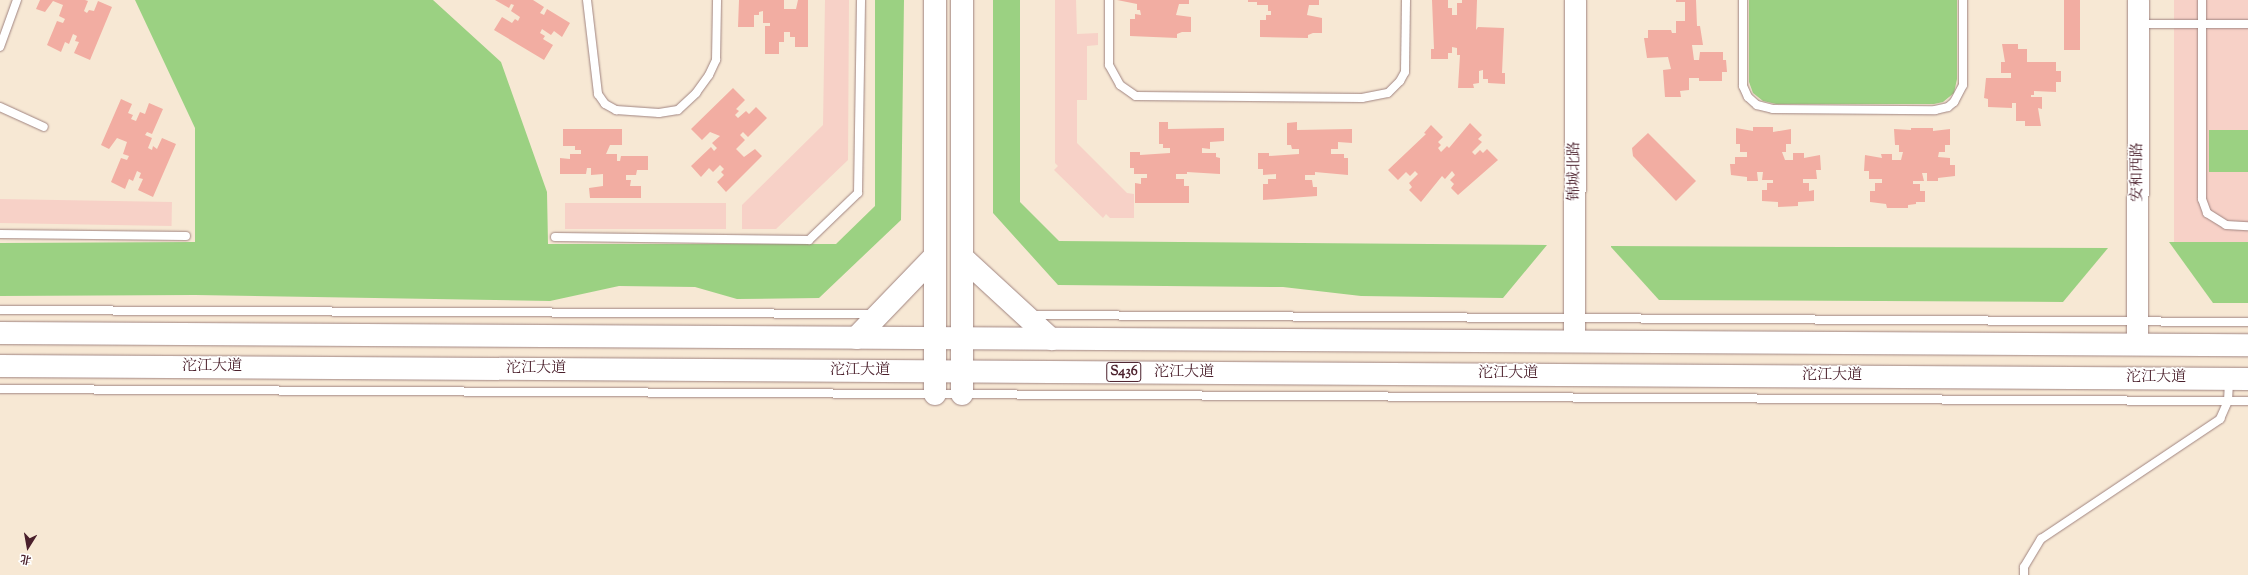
<!DOCTYPE html>
<html>
<head>
<meta charset="utf-8">
<style>
  body { margin:0 }
  #map { position:relative; width:2248px; height:575px; overflow:hidden; background:#f7e8d4; font-family:"Sorts Mill Goudy","Noto Serif SC",serif }
  div>[style] { position:absolute }
  [style*='--x'] { left:calc(var(--x)*1px); top:calc(var(--y)*1px); width:calc(var(--w)*1px); rotate:calc(var(--a)*1deg) }
  .built>* { inset:0; background:#f7d1c7; transform-origin:0 0 }
  .green>* { inset:0; background:#9bd182; transform-origin:0 0 }
  .building>* { inset:0; background:#f2ada2; transform-origin:0 0 }
  .roads { filter:drop-shadow(0 0 1px #a08480) drop-shadow(0 0 1px #a08480) }
  .service>* { height:8px; margin:-4px; padding:0 4px; transform-origin:4px; border-radius:4px; background:#fff }
  .tertiary>* { height:21px; margin:-10.5px; padding:0 10.5px; transform-origin:10.5px; border-radius:10.5px; background:#fff }
  .secondary>* { height:22px; margin:-11px; padding:0 11px; transform-origin:11px; border-radius:11px; background:#fff }
  .trunk>* { height:22px; margin:-11px; padding:0 11px; transform-origin:11px; border-radius:11px; background:#fff }
  span { translate:-50% -50%; white-space:nowrap; text-align:center; line-height:1.15; -webkit-text-stroke:3px #fff; paint-order:stroke }
  .shield-label span { padding:1px 3px; background:#fff; border:1px solid; border-radius:3px; -webkit-text-stroke-width:0 }
  .shield-label { font-size:14px; color:#4a1f2b; font-weight:700 }
  .street-label { font-size:15px; color:#4a1f2b }
  .north { position:absolute; left:8px; top:527px; width:40px; height:40px; -webkit-text-stroke:3px #fff; paint-order:stroke; rotate:191deg; font-size:11px; font-weight:700; line-height:16px; text-align:center; color:#4a1f2b }
  .north::after { content:''; display:block; margin:auto; width:14px; height:18px; background:#4a1f2b; clip-path:polygon(50% 0,100% 100%,50% 72%,0 100%) }
</style>
</head>
<body>
<div id="map">
  <div class="built">
    <div style="clip-path:polygon(825px 0,849px 0,848px 160px,776px 229px,742px 229px,742px 205px,823px 125px)"></div>
    <div style="clip-path:polygon(1055px 0,1076px 0,1077px 34px,1098px 33px,1098px 45px,1087px 46px,1087px 100px,1077px 100px,1077px 143px,1127px 193px,1134px 194px,1134px 218px,1110px 218px,1106px 214px,1103px 218px,1054px 170px,1058px 166px,1055px 163px)"></div>
    <div style="left:2174px;top:0;width:74px;height:242px"></div>
    <div style="left:0;top:199px;width:172px;height:24px;rotate:1deg"></div>
    <div style="left:565px;top:203px;width:161px;height:26px"></div>
  </div>
  <div class="green">
    <div style="clip-path:polygon(135px 0,433px 0,501px 62px,547px 192px,548px 244px,836px 244px,875px 206px,875px 0,904px 0,901px 220px,819px 298px,737px 299px,695px 287px,619px 286px,550px 301px,195px 295px,0 296px,0 243px,195px 242px,195px 128px)"></div>
    <div style="clip-path:polygon(993px 0,1020px 0,1020px 202px,1059px 241px,1547px 245px,1503px 298px,1361px 296px,1283px 287px,1058px 285px,993px 213px)"></div>
    <div style="clip-path:polygon(1749px 0,1957px 0,1957px 79px,1954px 93px,1943px 102px,1934px 104px,1776px 104px,1763px 101px,1753px 93px,1749px 82px)"></div>
    <div style="left:2209px;top:130px;width:39px;height:42px"></div>
    <div style="clip-path:polygon(2169px 242px,2248px 242px,2248px 303px,2213px 303px)"></div>
    <div style="clip-path:polygon(1611px 247px,1611px 246px,2108px 248px,2063px 302px,1659px 300px)"></div>
  </div>
  <div class="building">
    <div style="clip-path:polygon(40px 0,85px 0,88px 1px,84px 11px,87px 13px,89px 10px,94px 11px,98px 1px,112px 7px,90px 60px,74px 53px,79px 42px,75px 41px,77px 36px,73px 34px,69px 44px,65px 42px,61px 52px,47px 45px,57px 21px,63px 23px,65px 19px,59px 16px,63px 5px,53px 1px,45px 12px,36px 9px)"></div>
    <div style="clip-path:polygon(495px 0,533px 0,544px 7px,540px 13px,544px 15px,547px 9px,570px 23px,562px 37px,554px 31px,551px 35px,542px 29px,540px 33px,545px 36px,543px 39px,553px 45px,544px 60px,494px 30px,502px 17px,512px 23px,515px 19px,518px 21px,520px 17px,511px 11px,514px 5px,511px 4px,509px 8px)"></div>
    <div style="clip-path:polygon(739px 0,784px 0,784px 9px,796px 9px,798px 0,808px 0,808px 47px,795px 47px,795px 37px,790px 37px,790px 32px,784px 32px,784px 42px,779px 42px,779px 54px,765px 54px,765px 26px,770px 26px,770px 23px,763px 23px,763px 11px,759px 12px,759px 15px,754px 15px,754px 27px,738px 27px)"></div>
    <div style="clip-path:polygon(1117px 0,1189px 0,1189px 4px,1179px 4px,1176px 15px,1191px 17px,1191px 32px,1182px 32px,1177px 34px,1177px 38px,1130px 36px,1130px 19px,1135px 19px,1135px 14px,1141px 15px,1140px 10px,1137px 10px,1137px 4px)"></div>
    <div style="clip-path:polygon(1248px 0,1319px 0,1319px 5px,1309px 5px,1307px 15px,1322px 18px,1322px 33px,1313px 33px,1308px 35px,1308px 38px,1260px 37px,1260px 20px,1266px 20px,1266px 15px,1271px 15px,1271px 11px,1268px 11px,1268px 5px,1257px 5px,1257px 2px,1248px 2px)"></div>
    <div style="clip-path:polygon(1432px 0,1448px 0,1448px 8px,1452px 8px,1452px 15px,1457px 15px,1457px 3px,1462px 3px,1462px 0,1477px 0,1476px 30px,1478px 27px,1504px 28px,1502px 73px,1505px 73px,1505px 84px,1488px 83px,1488px 79px,1483px 79px,1483px 70px,1479px 71px,1479px 83px,1473px 84px,1474px 88px,1458px 88px,1460px 55px,1457px 55px,1457px 48px,1452px 47px,1452px 53px,1448px 53px,1448px 59px,1431px 59px,1431px 49px,1434px 49px)"></div>
    <div style="clip-path:polygon(1676px 0,1696px 0,1697px 26px,1700px 26px,1703px 45px,1692px 45px,1694px 60px,1699px 60px,1700px 52px,1723px 52px,1723px 60px,1726px 60px,1727px 72px,1722px 72px,1722px 81px,1699px 81px,1699px 78px,1689px 78px,1689px 90px,1680px 91px,1681px 97px,1665px 97px,1663px 70px,1671px 69px,1668px 57px,1647px 58px,1644px 38px,1648px 38px,1648px 30px,1671px 30px,1672px 33px,1676px 33px,1676px 21px,1685px 21px,1685px 2px,1676px 2px)"></div>
    <div style="left:2064px;top:0;width:16px;height:50px"></div>
    <div style="clip-path:polygon(2002px 44px,2018px 44px,2018px 49px,2027px 49px,2027px 62px,2056px 62px,2056px 71px,2061px 71px,2061px 82px,2056px 82px,2056px 92px,2034px 91px,2034px 95px,2031px 95px,2031px 97px,2042px 97px,2042px 109px,2038px 108px,2041px 126px,2025px 126px,2025px 121px,2016px 121px,2016px 103px,2012px 103px,2012px 108px,1988px 107px,1988px 99px,1984px 98px,1986px 78px,2011px 78px,2011px 73px,2001px 73px,2001px 62px,2005px 62px)"></div>
    <div style="clip-path:polygon(733px 88px,745px 100px,736px 109px,739px 111px,735px 115px,738px 118px,746px 111px,749px 114px,756px 107px,767px 118px,748px 137px,743px 132px,740px 135px,745px 140px,736px 149px,744px 157px,755px 149px,762px 156px,726px 192px,717px 182px,724px 175px,721px 172px,724px 169px,720px 165px,713px 172px,709px 168px,701px 177px,691px 166px,711px 147px,714px 151px,717px 148px,712px 143px,720px 136px,710px 132px,702px 140px,691px 129px)"></div>
    <div style="clip-path:polygon(121px 99px,132px 104px,128px 113px,133px 115px,131px 119px,136px 121px,140px 112px,145px 114px,149px 103px,163px 109px,152px 134px,147px 132px,145px 135px,152px 138px,148px 148px,152px 150px,153px 146px,157px 149px,162px 138px,176px 144px,153px 197px,138px 190px,143px 179px,139px 178px,141px 173px,137px 171px,133px 181px,129px 179px,125px 189px,111px 182px,121px 158px,127px 160px,129px 156px,123px 154px,127px 142px,117px 138px,109px 149px,101px 145px)"></div>
    <div style="clip-path:polygon(1159px 122px,1168px 122px,1168px 129px,1224px 128px,1224px 141px,1210px 142px,1210px 149px,1202px 148px,1202px 153px,1216px 153px,1216px 157px,1220px 158px,1220px 174px,1187px 172px,1187px 174px,1176px 174px,1176px 179px,1184px 179px,1184px 186px,1189px 186px,1189px 203px,1135px 203px,1135px 183px,1141px 184px,1141px 178px,1147px 178px,1147px 174px,1134px 174px,1134px 168px,1130px 168px,1130px 152px,1140px 152px,1140px 155px,1170px 153px,1170px 148px,1163px 148px,1163px 144px,1159px 144px)"></div>
    <div style="clip-path:polygon(1297px 122px,1297px 130px,1352px 129px,1352px 143px,1338px 142px,1338px 149px,1331px 149px,1331px 154px,1344px 154px,1344px 158px,1348px 158px,1348px 175px,1315px 172px,1315px 175px,1305px 175px,1305px 180px,1312px 180px,1313px 187px,1317px 187px,1317px 196px,1263px 200px,1263px 184px,1268px 184px,1268px 179px,1276px 179px,1276px 174px,1263px 175px,1263px 169px,1258px 169px,1258px 153px,1269px 153px,1269px 156px,1299px 154px,1299px 149px,1292px 149px,1291px 145px,1287px 145px,1287px 123px)"></div>
    <div style="clip-path:polygon(1470px 123px,1482px 135px,1478px 139px,1482px 142px,1472px 152px,1475px 155px,1480px 150px,1483px 153px,1487px 149px,1498px 160px,1458px 195px,1451px 188px,1454px 184px,1450px 180px,1455px 175px,1452px 171px,1445px 179px,1442px 176px,1421px 202px,1409px 190px,1412px 187px,1409px 183px,1418px 174px,1415px 171px,1410px 176px,1406px 172px,1398px 180px,1388px 170px,1426px 134px,1424px 133px,1431px 125px,1443px 137px,1438px 142px,1441px 145px,1438px 148px,1441px 152px,1447px 146px,1449px 148px)"></div>
    <div style="clip-path:polygon(1753px 127px,1773px 127px,1773px 132px,1791px 129px,1791px 144px,1786px 144px,1786px 152px,1782px 152px,1785px 160px,1793px 160px,1793px 153px,1804px 153px,1804px 158px,1820px 155px,1821px 170px,1816px 170px,1817px 179px,1803px 179px,1803px 183px,1809px 183px,1809px 191px,1814px 190px,1814px 201px,1798px 202px,1798px 206px,1778px 207px,1778px 202px,1762px 201px,1762px 190px,1767px 190px,1767px 183px,1773px 183px,1773px 180px,1762px 180px,1763px 172px,1757px 172px,1758px 181px,1747px 181px,1747px 177px,1731px 175px,1730px 164px,1735px 164px,1735px 157px,1747px 157px,1747px 152px,1740px 152px,1740px 144px,1736px 144px,1736px 128px,1753px 131px)"></div>
    <div style="clip-path:polygon(1911px 128px,1933px 128px,1933px 131px,1950px 129px,1950px 145px,1945px 145px,1945px 152px,1939px 152px,1938px 157px,1950px 158px,1950px 165px,1955px 165px,1955px 176px,1938px 178px,1938px 181px,1927px 181px,1927px 173px,1922px 173px,1924px 181px,1913px 181px,1913px 184px,1920px 184px,1920px 191px,1925px 191px,1925px 202px,1916px 202px,1916px 204px,1908px 205px,1908px 208px,1887px 208px,1886px 204px,1870px 202px,1870px 191px,1875px 191px,1875px 183px,1882px 183px,1882px 179px,1869px 179px,1869px 171px,1864px 171px,1865px 155px,1882px 158px,1881px 154px,1892px 154px,1892px 160px,1901px 160px,1903px 152px,1899px 152px,1899px 145px,1895px 145px,1894px 129px,1911px 130px)"></div>
    <div style="clip-path:polygon(563px 129px,622px 129px,622px 145px,610px 145px,606px 154px,617px 154px,617px 161px,620px 161px,621px 156px,648px 156px,648px 170px,637px 170px,636px 175px,626px 175px,626px 180px,631px 180px,630px 186px,641px 186px,641px 198px,590px 198px,589px 188px,603px 186px,603px 174px,591px 175px,591px 168px,587px 168px,586px 174px,560px 174px,560px 158px,570px 159px,570px 154px,581px 154px,581px 150px,575px 150px,575px 146px,563px 146px)"></div>
    <div style="clip-path:polygon(1648px 133px,1696px 181px,1676px 201px,1633px 156px,1632px 148px)"></div>
  </div>
  <div class="roads">
    <div class="service">
      <div style="--x:587;--y:0;--w:95;--a:83.3"></div>
      <div style="--x:598;--y:94;--w:12;--a:55"></div>
      <div style="--x:605;--y:104;--w:13;--a:29"></div>
      <div style="--x:616;--y:110;--w:43;--a:4"></div>
      <div style="--x:659;--y:113;--w:19;--a:-9"></div>
      <div style="--x:678;--y:110;--w:25;--a:-43"></div>
      <div style="--x:696;--y:93;--w:22;--a:-54"></div>
      <div style="--x:709;--y:75;--w:17;--a:-65"></div>
      <div style="--x:716;--y:60;--w:60;--a:-89"></div>
      <div style="--x:1109;--y:0;--w:65;--a:90"></div>
      <div style="--x:1109;--y:65;--w:23;--a:61"></div>
      <div style="--x:1120;--y:85;--w:19;--a:35"></div>
      <div style="--x:1136;--y:96;--w:226;--a:0.5"></div>
      <div style="--x:1362;--y:98;--w:26;--a:-11"></div>
      <div style="--x:1388;--y:93;--w:17;--a:-45"></div>
      <div style="--x:1400;--y:81;--w:10;--a:-61"></div>
      <div style="--x:1405;--y:72;--w:72;--a:-89.2"></div>
      <div style="--x:1743;--y:0;--w:86;--a:90"></div>
      <div style="--x:1743;--y:86;--w:12;--a:66"></div>
      <div style="--x:1748;--y:97;--w:12;--a:42"></div>
      <div style="--x:1757;--y:105;--w:16;--a:14"></div>
      <div style="--x:1773;--y:109;--w:162;--a:0.4"></div>
      <div style="--x:1935;--y:110;--w:13;--a:-13"></div>
      <div style="--x:1948;--y:107;--w:8;--a:-40"></div>
      <div style="--x:1954;--y:102;--w:19;--a:-62"></div>
      <div style="--x:1963;--y:85;--w:85;--a:-90"></div>
      <div style="--x:2202;--y:0;--w:199;--a:90"></div>
      <div style="--x:2202;--y:199;--w:15;--a:70"></div>
      <div style="--x:2207;--y:213;--w:22;--a:32"></div>
      <div style="--x:2226;--y:225;--w:22;--a:3"></div>
      <div style="--x:2139;--y:24;--w:109;--a:0"></div>
      <div style="--x:0;--y:47;--w:50;--a:-70.1"></div>
      <div style="--x:0;--y:107;--w:48;--a:24.4"></div>
      <div style="--x:0;--y:234;--w:186;--a:0.6"></div>
      <div style="--x:555;--y:237;--w:254;--a:0.7"></div>
      <div style="--x:809;--y:240;--w:68;--a:-43.8"></div>
      <div style="--x:858;--y:193;--w:193;--a:-89.1"></div>
      <div style="--x:0;--y:310;--w:874;--a:0.26"></div>
      <div style="--x:1031;--y:315;--w:1217;--a:0.33"></div>
      <div style="--x:0;--y:389;--w:2248;--a:0.31"></div>
      <div style="--x:2024;--y:575;--w:8;--a:-90"></div>
      <div style="--x:2024;--y:567;--w:33;--a:-59"></div>
      <div style="--x:2041;--y:539;--w:216;--a:-33.8"></div>
      <div style="--x:2220;--y:419;--w:20;--a:-66"></div>
      <div style="--x:2228;--y:401;--w:22;--a:-87"></div>
    </div>
    <div class="tertiary">
      <div style="--x:1574;--y:341;--w:341;--a:-89.8"></div>
      <div style="--x:2137;--y:344;--w:344;--a:-89.8"></div>
    </div>
    <div class="secondary">
      <div style="--x:963;--y:258;--w:120;--a:42.6"></div>
      <div style="--x:856;--y:338;--w:114;--a:-46.1"></div>
      <div style="--x:935;--y:394;--w:394;--a:-90"></div>
      <div style="--x:962;--y:394;--w:394;--a:-90"></div>
    </div>
    <div class="trunk">
      <div style="--x:0;--y:333;--w:2248;--a:0.31"></div>
      <div style="--x:0;--y:366;--w:2248;--a:0.33"></div>
    </div>
  </div>
  <div class="shield-label">
    <span style="left:1124px;top:372px">S436</span>
  </div>
  <div class="street-label">
    <span style="left:1575px;top:171px;rotate:-90deg">锦城北路</span>
    <span style="left:2138px;top:172px;rotate:-90deg">安和西路</span>
    <span style="left:212px;top:367px">沱江大道</span>
    <span style="left:536px;top:369px">沱江大道</span>
    <span style="left:860px;top:371px">沱江大道</span>
    <span style="left:1184px;top:373px">沱江大道</span>
    <span style="left:1508px;top:374px">沱江大道</span>
    <span style="left:1832px;top:376px">沱江大道</span>
    <span style="left:2156px;top:378px">沱江大道</span>
  </div>
  <div class="north">北</div>
</div>
</body>
</html>
